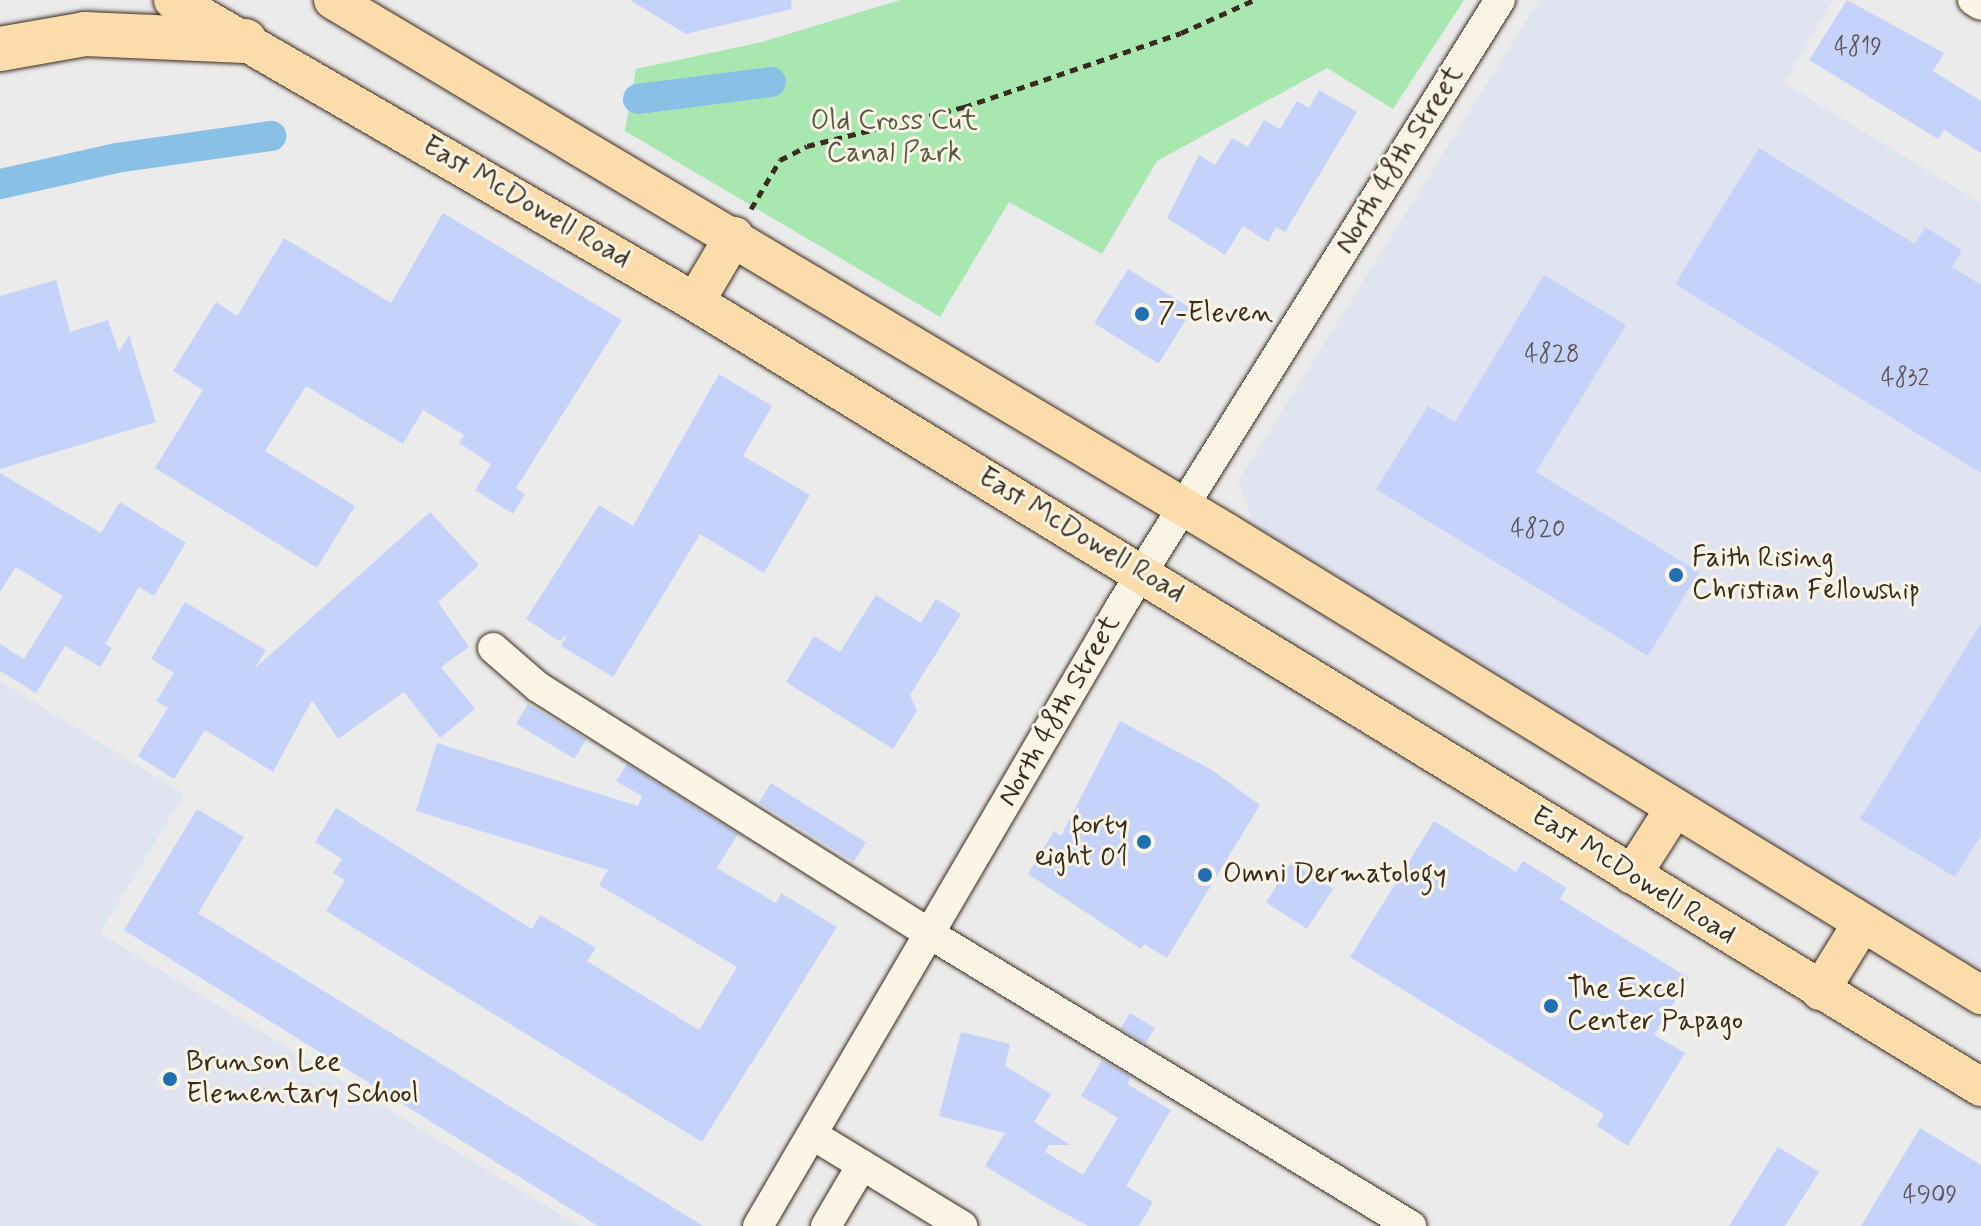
<!DOCTYPE html>
<html>
<head>
<meta charset="utf-8">
<style>
  body { margin:0 }
  #map { position:relative; width:1981px; height:1226px; overflow:hidden; background:#ecebeb; font-family:Mynerve,sans-serif }
  div>[style] { position:absolute }
  [style*='--x'] { left:calc(var(--x)*1px); top:calc(var(--y)*1px); width:calc(var(--w)*1px); rotate:calc(var(--a)*1deg) }
  .built>* { inset:0; background:#e0e4f0 }
  .green>* { inset:0; background:#a8e8b0 }
  .canal>* { height:30px; margin:-15px; padding:0 15px; transform-origin:15px; border-radius:15px; background:#88c0e6 }
  .building>* { inset:0; background:#c5d3fa; transform-origin:0 0 }
  .path>* { height:5px; margin-top:-2.5px; transform-origin:0; background:repeating-linear-gradient(90deg,#3b2a1e 0 8px,transparent 0 14px) }
  .roads { filter:drop-shadow(0 0 2px #3b2a1e) drop-shadow(0 0 2px #3b2a1e) }
  .minor>* { height:30px; margin:-15px; padding:0 15px; transform-origin:15px; border-radius:15px; background:#fcf5e5 }
  .major>* { height:38px; margin:-19px; padding:0 19px; transform-origin:19px; border-radius:19px; background:#fddcac }
  .highway>* { height:44px; margin:-22px; padding:0 22px; transform-origin:22px; border-radius:22px; background:#fddcac }
  .dots>* { width:22px; height:22px; translate:-50% -50%; box-sizing:border-box; border:4px solid #fcf5e5; border-radius:50% }
  span { translate:-50% -50%; white-space:nowrap; text-align:center; line-height:1.15; -webkit-text-stroke:6px #fcf5e5; paint-order:stroke }
  .number-label { font-size:24px; color:#5e5455 }
  .number-label span { -webkit-text-stroke-width:0 }
  .park-label { font-size:28px; color:#565a42 }
  .street-label { font-size:28px; color:#3b2a1e }
  .poi-label { font-size:28px; color:#3b2a1e }
  .left { translate:0 -50%; text-align:left }
  .right { translate:-100% -50%; text-align:right }
</style>
</head>
<body>
<div id="map">
  <div class="built">
    <div style="clip-path:polygon(1539px 0,1833px 0,1784px 83px,1981px 203px,1981px 974px,1254px 525px,1238px 481px)"></div>
    <div style="clip-path:polygon(0 681px,184px 794px,100px 933px,579px 1226px,0 1226px)"></div>
  </div>
  <div class="green">
    <div style="clip-path:polygon(900px 0,1464px 0,1393px 109px,1327px 68px,1157px 161px,1102px 254px,1009px 202px,940px 317px,625px 131px,636px 69px,762px 42px)"></div>
  </div>
  <div class="canal">
    <div style="--x:638;--y:99;--w:134;--a:-7.3"></div>
    <div style="--x:0;--y:184;--w:119;--a:-12.6"></div>
    <div style="--x:116;--y:158;--w:157;--a:-8.1"></div>
  </div>
  <div class="building">
    <div style="clip-path:polygon(630px 0,791px 0,792px 9px,686px 34px)"></div>
    <div style="clip-path:polygon(1847px 0,1944px 53px,1933px 71px,1981px 101px,1981px 153px,1944px 130px,1938px 139px,1809px 60px)"></div>
    <div style="clip-path:polygon(1319px 90px,1357px 112px,1285px 232px,1276px 227px,1268px 242px,1243px 226px,1225px 255px,1167px 218px,1199px 155px,1215px 165px,1232px 138px,1248px 147px,1264px 120px,1280px 129px,1297px 101px,1309px 108px)"></div>
    <div style="clip-path:polygon(1759px 148px,1915px 244px,1925px 227px,1962px 250px,1952px 267px,1981px 285px,1981px 473px,1675px 284px)"></div>
    <div style="clip-path:polygon(443px 213px,622px 320px,516px 488px,525px 494px,513px 514px,475px 490px,491px 464px,459px 443px,464px 435px,423px 410px,403px 444px,306px 386px,265px 451px,355px 506px,317px 568px,155px 468px,203px 390px,173px 371px,216px 302px,237px 316px,284px 238px,391px 303px)"></div>
    <div style="left:1128px;top:269px;width:76px;height:64px;rotate:32deg"></div>
    <div style="clip-path:polygon(1544px 275px,1626px 325px,1536px 472px,1699px 572px,1648px 656px,1376px 489px,1428px 406px,1455px 422px)"></div>
    <div style="clip-path:polygon(56px 280px,70px 332px,108px 320px,119px 352px,129px 335px,156px 422px,0 469px,0 296px)"></div>
    <div style="clip-path:polygon(719px 374px,772px 406px,743px 456px,810px 495px,764px 573px,700px 534px,613px 677px,561px 646px,568px 634px,559px 641px,526px 619px,599px 505px,633px 526px)"></div>
    <div style="clip-path:polygon(0 473px,101px 533px,120px 502px,186px 543px,154px 596px,139px 587px,105px 644px,112px 648px,100px 667px,65px 646px,36px 693px,0 671px,0 644px,24px 659px,63px 596px,16px 567px,0 592px)"></div>
    <div style="clip-path:polygon(430px 512px,479px 565px,438px 602px,469px 647px,441px 667px,475px 709px,440px 738px,404px 692px,338px 739px,312px 700px,273px 772px,205px 730px,174px 779px,138px 756px,168px 708px,156px 701px,174px 673px,151px 659px,185px 602px,266px 650px,254px 669px)"></div>
    <div style="clip-path:polygon(876px 595px,921px 623px,936px 599px,961px 614px,910px 695px,917px 711px,893px 749px,786px 682px,814px 636px,840px 652px)"></div>
    <div style="clip-path:polygon(1981px 623px,1981px 835px,1955px 877px,1860px 819px)"></div>
    <div style="left:528px;top:704px;width:68px;height:23px;rotate:31deg"></div>
    <div style="clip-path:polygon(1120px 721px,1212px 770px,1260px 805px,1167px 958px,1144px 944px,1141px 949px,1028px 874px,1054px 831px,1061px 836px)"></div>
    <div style="clip-path:polygon(437px 743px,638px 806px,642px 796px,616px 781px,627px 764px,738px 834px,717px 868px,776px 903px,781px 893px,837px 927px,702px 1142px,326px 911px,345px 880px,333px 873px,342px 859px,315px 842px,336px 808px,532px 929px,540px 915px,596px 948px,587px 961px,699px 1030px,737px 967px,599px 885px,608px 870px,416px 811px)"></div>
    <div style="left:771px;top:783px;width:112px;height:23px;rotate:32deg"></div>
    <div style="clip-path:polygon(197px 809px,244px 837px,198px 913px,703px 1226px,598px 1226px,124px 930px)"></div>
    <div style="clip-path:polygon(1434px 821px,1516px 872px,1523px 861px,1567px 888px,1560px 899px,1689px 978px,1654px 1035px,1685px 1053px,1628px 1146px,1597px 1126px,1604px 1114px,1350px 957px)"></div>
    <div style="left:1292px;top:862px;width:49px;height:48px;rotate:33deg"></div>
    <div style="left:1130px;top:1013px;width:29px;height:18px;rotate:31deg"></div>
    <div style="clip-path:polygon(961px 1032px,1010px 1044px,1005px 1066px,1051px 1094px,1034px 1122px,1070px 1145px,1049px 1145px,1045px 1152px,1083px 1175px,1118px 1118px,1081px 1096px,1102px 1060px,1131px 1077px,1127px 1084px,1171px 1110px,1126px 1186px,1153px 1202px,1139px 1226px,1088px 1226px,1051px 1206px,985px 1166px,1005px 1133px,939px 1116px)"></div>
    <div style="clip-path:polygon(1920px 1128px,1981px 1165px,1981px 1226px,1861px 1226px)"></div>
    <div style="clip-path:polygon(1778px 1147px,1819px 1172px,1785px 1226px,1729px 1226px)"></div>
  </div>
  <div class="path">
    <div style="--x:751;--y:209;--w:57;--a:-59.4"></div>
    <div style="--x:780;--y:160;--w:30;--a:-27"></div>
    <div style="--x:807;--y:146;--w:162;--a:-14"></div>
    <div style="--x:964;--y:107;--w:229;--a:-18.8"></div>
    <div style="--x:1181;--y:33;--w:80;--a:-24.3"></div>
  </div>
  <div class="roads">
    <div class="minor">
      <div style="--x:1973;--y:0;--w:9;--a:32"></div>
      <div style="--x:493;--y:648;--w:60;--a:40.9"></div>
      <div style="--x:538;--y:687;--w:463;--a:32.2"></div>
      <div style="--x:930;--y:934;--w:563;--a:31.26"></div>
      <div style="--x:813;--y:1135;--w:175;--a:31.4"></div>
      <div style="--x:758;--y:1226;--w:718;--a:-59.65"></div>
      <div style="--x:1121;--y:606;--w:715;--a:-57.98"></div>
      <div style="--x:826;--y:1226;--w:71;--a:-59.5"></div>
    </div>
    <div class="major">
      <div style="--x:173;--y:0;--w:603;--a:30.05"></div>
      <div style="--x:695;--y:302;--w:1507;--a:31.4"></div>
      <div style="--x:333;--y:0;--w:1037;--a:30.79"></div>
      <div style="--x:1224;--y:531;--w:888;--a:31.51"></div>
      <div style="--x:695;--y:302;--w:77;--a:-59.4"></div>
      <div style="--x:1632;--y:875;--w:78;--a:-57.5"></div>
      <div style="--x:1820;--y:991;--w:80;--a:-58.3"></div>
    </div>
    <div class="highway">
      <div style="--x:0;--y:49;--w:86;--a:-10"></div>
      <div style="--x:85;--y:34;--w:160;--a:2.5"></div>
    </div>
  </div>
  <div class="dots">
    <div style="left:1142px;top:314px;background:#1f6fb2"></div>
    <div style="left:1676px;top:575px;background:#1f6fb2"></div>
    <div style="left:1144px;top:842px;background:#1f6fb2"></div>
    <div style="left:1205px;top:875px;background:#1f6fb2"></div>
    <div style="left:1551px;top:1006px;background:#1f6fb2"></div>
    <div style="left:170px;top:1079px;background:#1f6fb2"></div>
  </div>
  <div class="number-label">
    <span style="left:1858px;top:48px">4819</span>
    <span style="left:1552px;top:355px">4828</span>
    <span style="left:1905px;top:379px">4832</span>
    <span style="left:1538px;top:530px">4820</span>
    <span style="left:1930px;top:1196px">4909</span>
  </div>
  <div class="park-label">
    <span style="left:894px;top:138px">Old Cross Cut<br>Canal Park</span>
  </div>
  <div class="street-label">
    <span style="left:1400px;top:160px;rotate:-58deg">North 48th Street</span>
    <span style="left:526px;top:203px;rotate:30deg">East McDowell Road</span>
    <span style="left:1081px;top:536px;rotate:31deg">East McDowell Road</span>
    <span style="left:1060px;top:711px;rotate:-60deg">North 48th Street</span>
    <span style="left:1633px;top:876px;rotate:32deg">East McDowell Road</span>
  </div>
  <div class="poi-label">
    <span class="left" style="left:1158px;top:314px">7-Eleven</span>
    <span class="left" style="left:1692px;top:575px">Faith Rising<br>Christian Fellowship</span>
    <span class="right" style="left:1128px;top:842px">forty<br>eight 01</span>
    <span class="left" style="left:1223px;top:875px">Omni Dermatology</span>
    <span class="left" style="left:1567px;top:1006px">The Excel<br>Center Papago</span>
    <span class="left" style="left:186px;top:1079px">Brunson Lee<br>Elementary School</span>
  </div>
</div>
</body>
</html>
